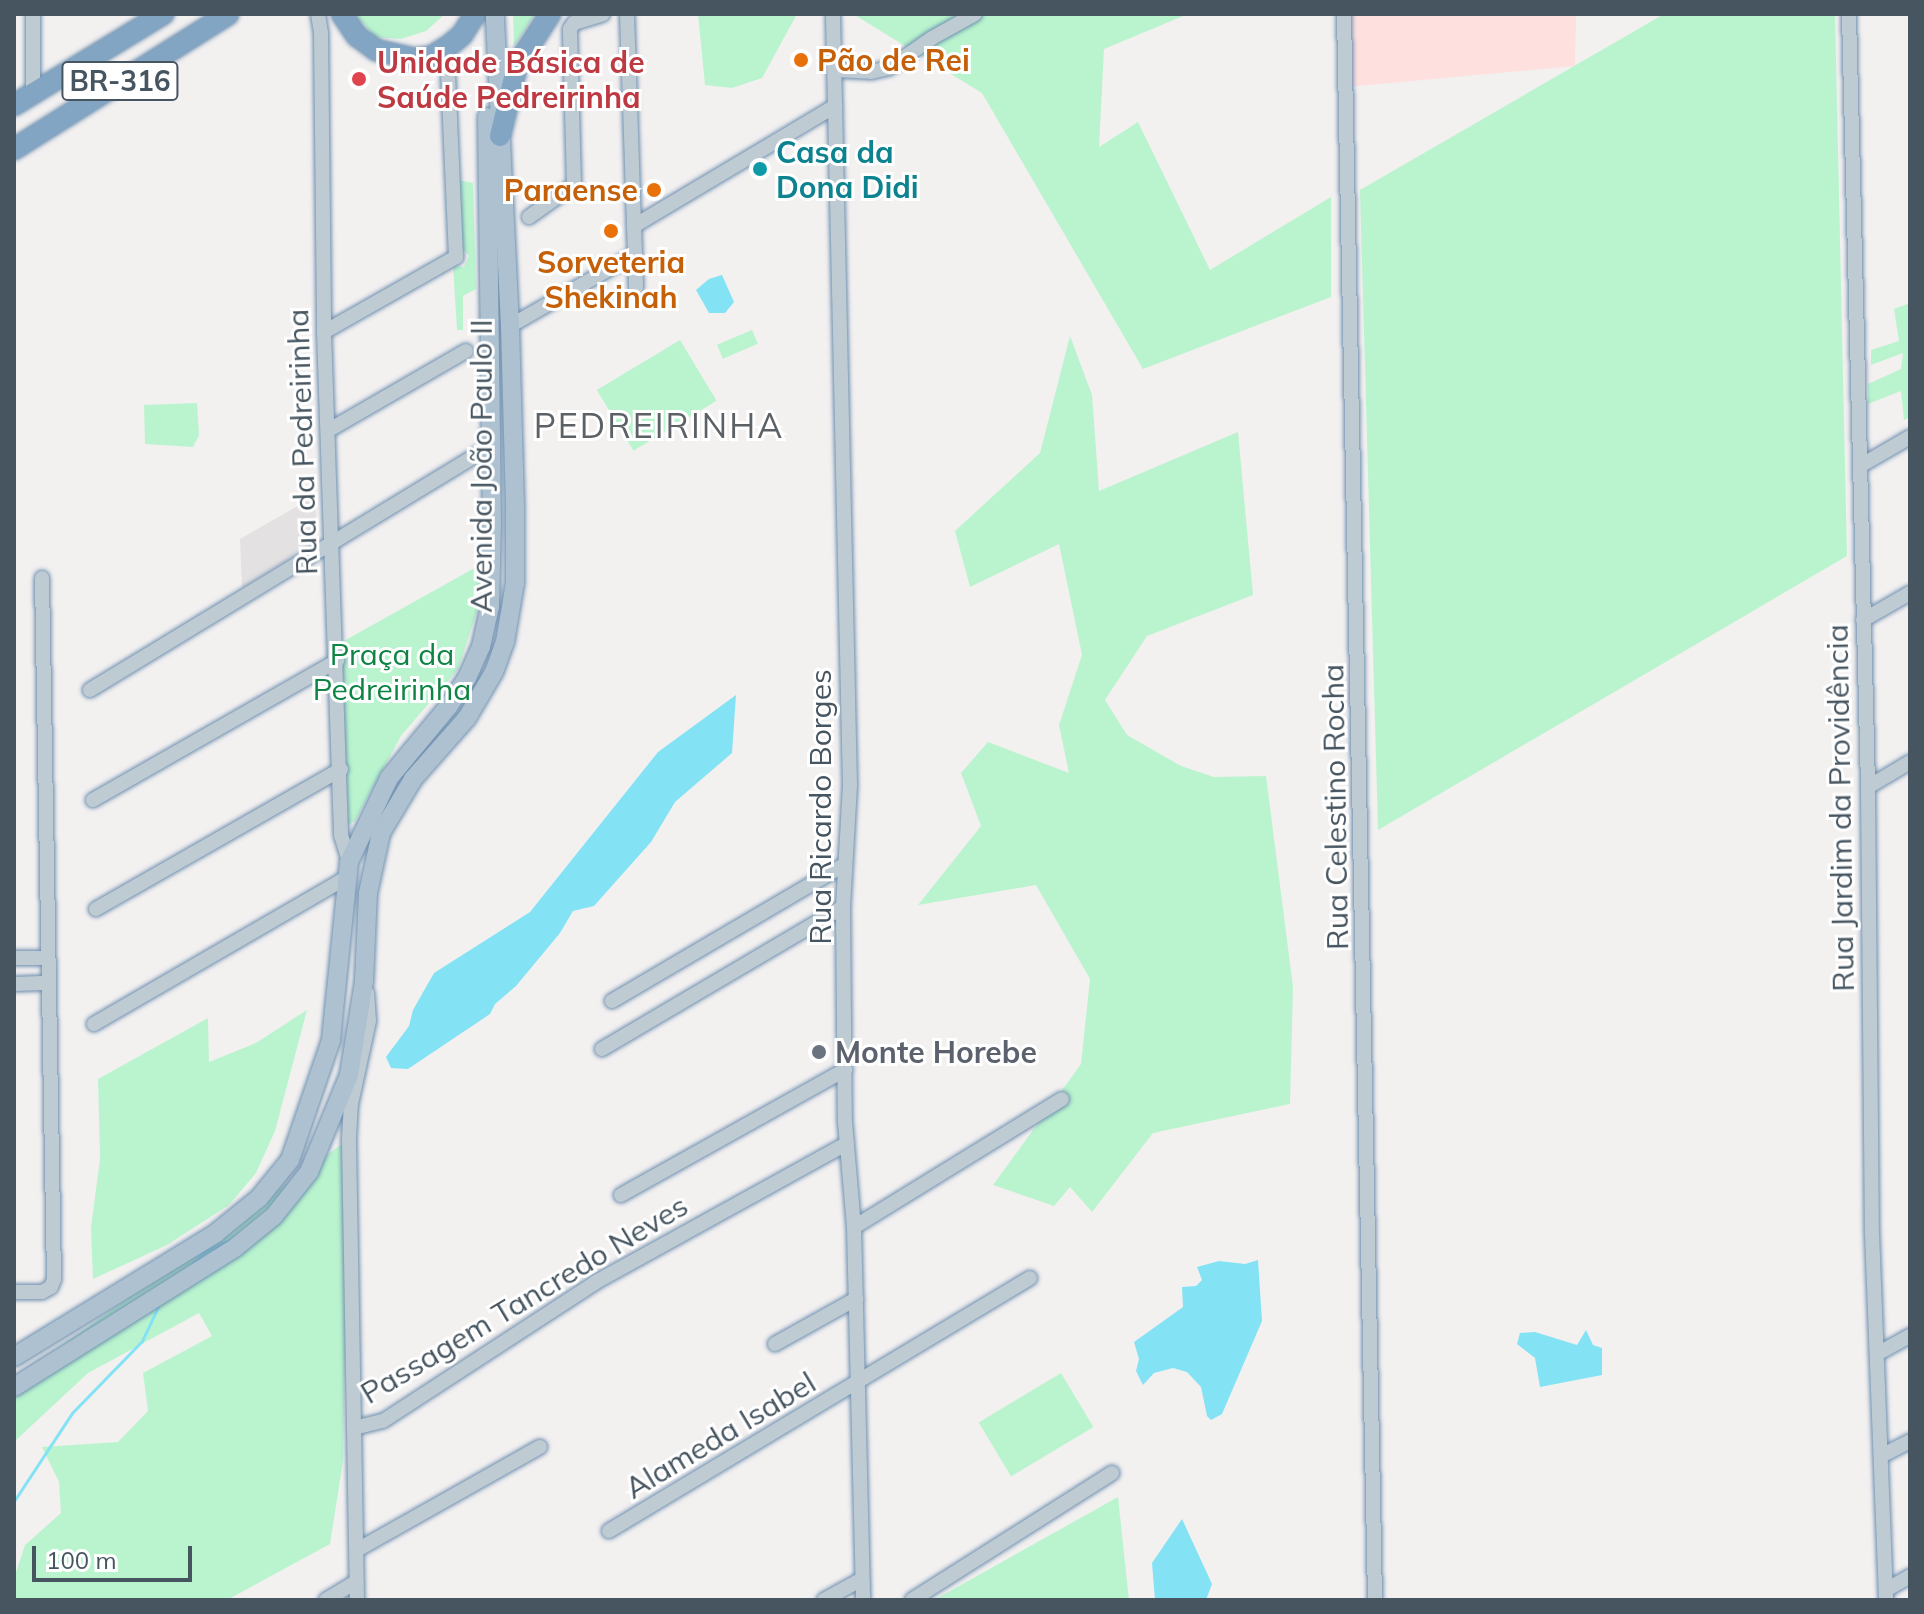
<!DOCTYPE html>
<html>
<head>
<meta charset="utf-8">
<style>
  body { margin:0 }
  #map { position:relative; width:1924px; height:1614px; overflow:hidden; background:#f3f0f0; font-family:Mulish,sans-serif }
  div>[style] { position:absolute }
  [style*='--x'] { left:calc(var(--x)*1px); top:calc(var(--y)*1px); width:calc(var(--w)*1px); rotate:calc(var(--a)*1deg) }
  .education>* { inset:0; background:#e4e1e2 }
  .medical>* { inset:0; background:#fee0df }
  .green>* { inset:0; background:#baf4ce; transform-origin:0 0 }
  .water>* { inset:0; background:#83e3f5 }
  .stream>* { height:3px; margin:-1.5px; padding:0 1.5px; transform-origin:1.5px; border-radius:1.5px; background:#83e3f5 }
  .roads { filter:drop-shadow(0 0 2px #6e90b0) drop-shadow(0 0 2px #6e90b0) }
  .minor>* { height:14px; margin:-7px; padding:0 7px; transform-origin:7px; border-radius:7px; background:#bfcbd3 }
  .major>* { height:18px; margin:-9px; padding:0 9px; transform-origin:9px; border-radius:9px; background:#adc1d1 }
  .highway>* { height:20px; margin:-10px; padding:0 10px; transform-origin:10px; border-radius:10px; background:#83a5c4 }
  .dots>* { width:22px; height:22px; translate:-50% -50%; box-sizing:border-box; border:4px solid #fff; border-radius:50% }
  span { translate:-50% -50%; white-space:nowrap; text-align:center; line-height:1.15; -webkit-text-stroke:6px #fff; paint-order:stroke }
  .shield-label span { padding:2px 6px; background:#fff; border:2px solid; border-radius:6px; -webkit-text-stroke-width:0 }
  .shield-label { font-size:28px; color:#465560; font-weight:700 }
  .food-label { font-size:30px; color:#c56008; font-weight:700 }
  .left { translate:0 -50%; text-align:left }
  .right { translate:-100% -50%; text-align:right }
  .health-label { font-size:30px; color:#be3a42; font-weight:700 }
  .culture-label { font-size:30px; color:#0d838f; font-weight:700 }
  .street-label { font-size:30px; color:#465560 }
  .park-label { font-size:30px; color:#0d8443 }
  .worship-label { font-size:30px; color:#5b616d; font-weight:700 }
  .quarter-label { font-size:34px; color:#5c6166; letter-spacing:2px }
  .frame { position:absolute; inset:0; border:16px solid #465560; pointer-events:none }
  .scale { position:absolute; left:32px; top:1546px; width:160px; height:36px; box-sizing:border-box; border:4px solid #465560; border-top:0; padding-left:10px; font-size:24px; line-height:28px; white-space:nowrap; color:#465560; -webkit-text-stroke:6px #fff; paint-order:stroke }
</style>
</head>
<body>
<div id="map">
  <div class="education">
    <div style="clip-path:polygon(315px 496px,317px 542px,242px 588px,240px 539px)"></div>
  </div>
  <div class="medical">
    <div style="clip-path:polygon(1349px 14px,1576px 14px,1575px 66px,1346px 87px)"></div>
  </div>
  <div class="green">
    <div style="clip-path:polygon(355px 14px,445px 14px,426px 31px,401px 39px,375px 37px)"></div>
    <div style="clip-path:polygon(513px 14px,535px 14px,514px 46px)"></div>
    <div style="clip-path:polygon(698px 14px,797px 14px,762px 78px,732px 88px,705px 85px)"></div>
    <div style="clip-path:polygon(853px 14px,1188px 14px,1104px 49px,1099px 147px,1138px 122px,1210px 270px,1331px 197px,1331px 297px,1143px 369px,982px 93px)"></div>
    <div style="clip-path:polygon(1664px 14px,1835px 14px,1847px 556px,1378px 830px,1360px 190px)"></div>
    <div style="clip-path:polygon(459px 180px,473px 183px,476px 289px,463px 296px,463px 330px,457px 330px,453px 266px,464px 267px,469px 256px,460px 246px)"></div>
    <div style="clip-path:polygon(1910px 303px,1910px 417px,1904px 420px,1901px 391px,1868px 404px,1868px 384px,1901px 369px,1903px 353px,1871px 365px,1871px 350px,1899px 341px,1894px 309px)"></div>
    <div style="left:752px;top:330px;width:15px;height:38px;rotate:67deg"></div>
    <div style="clip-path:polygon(1070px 336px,1092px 395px,1099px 491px,1238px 432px,1253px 595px,1147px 636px,1105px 700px,1127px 735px,1181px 766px,1214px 777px,1266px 776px,1293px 987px,1290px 1104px,1153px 1133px,1092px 1212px,1070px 1187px,1054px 1206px,993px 1185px,1081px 1064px,1090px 979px,1036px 885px,918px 905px,981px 826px,961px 773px,988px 742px,1069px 773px,1059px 725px,1082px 655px,1059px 544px,970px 587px,955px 531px,1040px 453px)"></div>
    <div style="left:680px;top:340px;width:71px;height:97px;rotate:59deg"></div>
    <div style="clip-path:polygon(197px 403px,199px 435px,193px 447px,145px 444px,144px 405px)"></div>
    <div style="clip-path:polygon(480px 565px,478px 608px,458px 669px,401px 736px,355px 821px,348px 825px,342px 642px)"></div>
    <div style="clip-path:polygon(307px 1010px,275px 1131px,256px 1173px,229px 1205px,167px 1245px,93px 1279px,91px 1227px,100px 1159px,98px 1079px,208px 1018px,209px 1062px,256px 1043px)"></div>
    <div style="clip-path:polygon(349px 1139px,343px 1461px,330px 1544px,227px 1600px,14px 1600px,14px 1578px,25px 1545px,61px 1513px,59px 1482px,42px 1447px,118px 1442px,148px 1411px,143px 1373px,212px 1336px,199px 1313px,88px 1373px,14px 1442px,14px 1380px)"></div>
    <div style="left:1061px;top:1373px;width:63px;height:96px;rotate:59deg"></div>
    <div style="clip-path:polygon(1118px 1497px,1129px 1600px,934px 1600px)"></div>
  </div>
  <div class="water">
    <div style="clip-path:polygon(722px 275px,734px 302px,725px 313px,709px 313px,696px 290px,709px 279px)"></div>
    <div style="clip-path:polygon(736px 695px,732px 753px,675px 802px,651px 842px,594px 906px,573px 911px,560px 933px,516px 986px,495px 1004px,490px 1014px,408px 1069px,391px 1068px,386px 1057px,409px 1026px,413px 1010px,434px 973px,530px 912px,658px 752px)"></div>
    <div style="clip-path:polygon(1258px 1260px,1262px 1321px,1222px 1414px,1211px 1420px,1207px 1416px,1201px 1387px,1187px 1372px,1173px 1368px,1154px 1373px,1143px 1385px,1136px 1371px,1139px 1359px,1134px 1342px,1183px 1307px,1182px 1287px,1196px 1286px,1202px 1280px,1197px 1267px,1219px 1261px,1245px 1264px)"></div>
    <div style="clip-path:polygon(1586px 1330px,1593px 1345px,1602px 1348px,1602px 1375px,1540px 1387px,1535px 1358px,1517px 1344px,1520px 1333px,1535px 1332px,1577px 1345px)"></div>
    <div style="clip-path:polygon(1182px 1519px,1212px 1584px,1206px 1600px,1155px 1600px,1152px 1563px)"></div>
  </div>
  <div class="stream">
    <div style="--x:193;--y:1264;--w:15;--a:-48"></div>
    <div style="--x:203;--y:1253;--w:30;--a:-26"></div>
    <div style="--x:14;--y:1501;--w:105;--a:-56.6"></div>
    <div style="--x:72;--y:1413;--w:100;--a:-45.8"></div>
    <div style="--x:142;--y:1341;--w:38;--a:-65"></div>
  </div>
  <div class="roads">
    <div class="minor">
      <div style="--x:33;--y:14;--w:81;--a:90"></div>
      <div style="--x:318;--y:14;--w:19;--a:81"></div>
      <div style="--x:321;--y:33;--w:299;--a:89.4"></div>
      <div style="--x:324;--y:332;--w:503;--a:88.06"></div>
      <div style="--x:341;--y:835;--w:28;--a:73"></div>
      <div style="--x:627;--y:14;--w:274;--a:88.1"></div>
      <div style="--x:833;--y:14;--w:771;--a:88.74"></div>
      <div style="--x:850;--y:785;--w:122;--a:93.3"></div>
      <div style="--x:843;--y:907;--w:215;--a:89.5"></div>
      <div style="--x:845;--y:1122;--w:105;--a:85.1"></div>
      <div style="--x:854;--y:1227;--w:373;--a:88.6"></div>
      <div style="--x:1344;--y:14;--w:1586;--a:88.88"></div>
      <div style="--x:1849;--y:14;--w:773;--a:88.59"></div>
      <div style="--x:1868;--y:787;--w:446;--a:89.5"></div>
      <div style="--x:1872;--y:1233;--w:367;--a:87.8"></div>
      <div style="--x:835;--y:70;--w:36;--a:3"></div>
      <div style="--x:871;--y:72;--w:18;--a:-13"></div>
      <div style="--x:889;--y:68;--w:52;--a:-34.9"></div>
      <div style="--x:932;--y:38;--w:49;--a:-29.2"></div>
      <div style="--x:529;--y:217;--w:55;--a:-35.4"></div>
      <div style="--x:574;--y:185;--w:156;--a:-91.5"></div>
      <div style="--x:570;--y:29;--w:7;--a:-56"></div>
      <div style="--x:574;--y:23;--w:30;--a:-17"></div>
      <div style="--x:634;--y:226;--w:234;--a:-30.8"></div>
      <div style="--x:510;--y:326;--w:144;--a:-29.9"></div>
      <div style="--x:324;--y:332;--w:152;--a:-29.6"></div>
      <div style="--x:456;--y:257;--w:180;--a:-92.5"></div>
      <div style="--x:329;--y:430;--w:158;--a:-30"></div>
      <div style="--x:1860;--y:466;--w:58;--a:-30.1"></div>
      <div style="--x:1863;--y:620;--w:54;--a:-29.9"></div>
      <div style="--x:90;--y:690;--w:469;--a:-31.3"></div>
      <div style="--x:1868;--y:787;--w:49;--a:-30.8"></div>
      <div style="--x:93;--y:800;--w:281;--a:-29.7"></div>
      <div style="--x:96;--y:909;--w:282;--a:-29.7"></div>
      <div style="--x:14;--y:958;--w:33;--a:0"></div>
      <div style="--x:14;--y:984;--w:34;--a:-2"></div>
      <div style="--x:612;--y:1001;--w:269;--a:-30.4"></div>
      <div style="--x:94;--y:1024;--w:291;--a:-30.1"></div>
      <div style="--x:602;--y:1049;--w:280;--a:-30.5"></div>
      <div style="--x:621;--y:1195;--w:257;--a:-29.2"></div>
      <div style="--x:854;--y:1227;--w:244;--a:-31.6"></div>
      <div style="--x:14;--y:1292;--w:28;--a:0"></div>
      <div style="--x:42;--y:1292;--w:10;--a:-29"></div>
      <div style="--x:51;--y:1287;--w:9;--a:-69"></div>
      <div style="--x:54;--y:1279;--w:701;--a:-90.98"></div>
      <div style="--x:775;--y:1344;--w:93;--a:-29.1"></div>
      <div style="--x:1877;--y:1354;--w:38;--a:-29"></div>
      <div style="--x:354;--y:1428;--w:30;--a:-14"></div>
      <div style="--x:383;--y:1421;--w:254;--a:-33.1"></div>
      <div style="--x:596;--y:1282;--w:286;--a:-28.9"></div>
      <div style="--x:1881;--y:1456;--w:33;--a:-27"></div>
      <div style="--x:609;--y:1531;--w:491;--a:-31"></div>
      <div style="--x:357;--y:1550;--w:210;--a:-29.4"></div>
      <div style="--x:1886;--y:1590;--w:28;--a:-30"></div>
      <div style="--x:326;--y:1600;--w:35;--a:-31"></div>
      <div style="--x:357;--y:1600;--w:461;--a:-91"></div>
      <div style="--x:349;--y:1139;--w:35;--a:-87"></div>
      <div style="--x:351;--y:1104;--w:85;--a:-77.8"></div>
      <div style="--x:369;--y:1021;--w:28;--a:-94"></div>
      <div style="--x:824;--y:1600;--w:43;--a:-28.9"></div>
      <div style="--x:912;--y:1600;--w:237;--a:-32.4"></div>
    </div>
    <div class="major">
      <div style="--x:14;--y:1357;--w:237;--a:-31.5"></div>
      <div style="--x:216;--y:1233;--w:55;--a:-39.1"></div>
      <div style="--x:259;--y:1198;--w:49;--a:-50.8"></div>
      <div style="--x:290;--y:1160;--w:127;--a:-71.1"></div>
      <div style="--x:331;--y:1040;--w:179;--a:-84.2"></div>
      <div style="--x:349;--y:862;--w:93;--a:-64.5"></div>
      <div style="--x:389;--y:778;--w:92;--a:-50.3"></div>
      <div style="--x:448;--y:707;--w:35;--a:-57"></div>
      <div style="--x:467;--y:678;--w:34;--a:-66"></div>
      <div style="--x:481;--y:647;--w:42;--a:-77.6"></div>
      <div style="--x:490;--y:606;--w:82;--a:-88.6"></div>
      <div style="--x:492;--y:524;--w:407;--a:-90.7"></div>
      <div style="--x:14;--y:1387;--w:262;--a:-32.2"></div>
      <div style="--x:236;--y:1247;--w:49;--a:-39.2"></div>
      <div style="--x:274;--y:1216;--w:56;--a:-51.5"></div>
      <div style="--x:309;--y:1172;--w:105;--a:-67.6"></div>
      <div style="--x:349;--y:1075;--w:95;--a:-80.9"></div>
      <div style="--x:364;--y:981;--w:88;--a:-87.4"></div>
      <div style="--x:368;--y:893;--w:61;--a:-77.8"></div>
      <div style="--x:381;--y:833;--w:63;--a:-59.3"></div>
      <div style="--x:413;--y:779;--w:81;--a:-48.5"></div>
      <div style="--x:467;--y:718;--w:53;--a:-59.6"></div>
      <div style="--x:494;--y:672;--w:32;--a:-70"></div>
      <div style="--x:505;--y:642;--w:60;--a:-80.4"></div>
      <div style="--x:515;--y:583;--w:77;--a:-90"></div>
      <div style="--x:515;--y:506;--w:180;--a:-91.6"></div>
      <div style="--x:510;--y:326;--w:312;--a:-92.8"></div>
    </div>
    <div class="highway">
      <div style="--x:342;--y:14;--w:27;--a:56"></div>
      <div style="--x:357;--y:36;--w:24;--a:36"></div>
      <div style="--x:376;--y:50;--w:39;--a:13"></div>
      <div style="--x:414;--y:59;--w:17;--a:-7"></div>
      <div style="--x:431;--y:57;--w:22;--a:-32"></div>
      <div style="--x:450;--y:45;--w:16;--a:-40"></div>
      <div style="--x:462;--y:35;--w:25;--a:-58"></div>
      <div style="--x:14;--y:105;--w:175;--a:-31.4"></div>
      <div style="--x:500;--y:136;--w:73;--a:-76.5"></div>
      <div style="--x:517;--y:65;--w:61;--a:-57.1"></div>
      <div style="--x:14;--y:149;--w:253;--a:-32.2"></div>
    </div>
  </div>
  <div class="dots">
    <div style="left:801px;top:60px;background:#e8710a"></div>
    <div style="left:359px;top:79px;background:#e0444e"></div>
    <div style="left:760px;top:169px;background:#0f9aa8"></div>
    <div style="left:654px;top:190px;background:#e8710a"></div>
    <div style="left:611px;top:231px;background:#e8710a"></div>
    <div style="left:819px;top:1052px;background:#6b7280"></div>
  </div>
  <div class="shield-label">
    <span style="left:120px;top:81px">BR-316</span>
  </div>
  <div class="food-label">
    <span class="left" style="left:817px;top:60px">Pão de Rei</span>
    <span class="right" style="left:638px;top:190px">Paraense</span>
    <span style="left:611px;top:279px">Sorveteria<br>Shekinah</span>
  </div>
  <div class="health-label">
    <span class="left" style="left:377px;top:79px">Unidade Básica de<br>Saúde Pedreirinha</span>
  </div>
  <div class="culture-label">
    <span class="left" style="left:776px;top:169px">Casa da<br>Dona Didi</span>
  </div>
  <div class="street-label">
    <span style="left:302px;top:442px;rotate:-92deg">Rua da Pedreirinha</span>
    <span style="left:481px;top:466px;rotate:-90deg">Avenida João Paulo II</span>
    <span style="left:820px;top:807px;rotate:-90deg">Rua Ricardo Borges</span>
    <span style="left:1335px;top:807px;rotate:-91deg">Rua Celestino Rocha</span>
    <span style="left:1840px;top:808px;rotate:-91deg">Rua Jardim da Providência</span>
    <span style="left:524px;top:1299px;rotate:-31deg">Passagem Tancredo Neves</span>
    <span style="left:720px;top:1435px;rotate:-31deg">Alameda Isabel</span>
  </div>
  <div class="park-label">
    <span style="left:392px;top:671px">Praça da<br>Pedreirinha</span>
  </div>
  <div class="worship-label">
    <span class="left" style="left:835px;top:1052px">Monte Horebe</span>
  </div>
  <div class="quarter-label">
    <span style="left:659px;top:426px">PEDREIRINHA</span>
  </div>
  <div class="frame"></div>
  <div class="scale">100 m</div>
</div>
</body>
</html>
